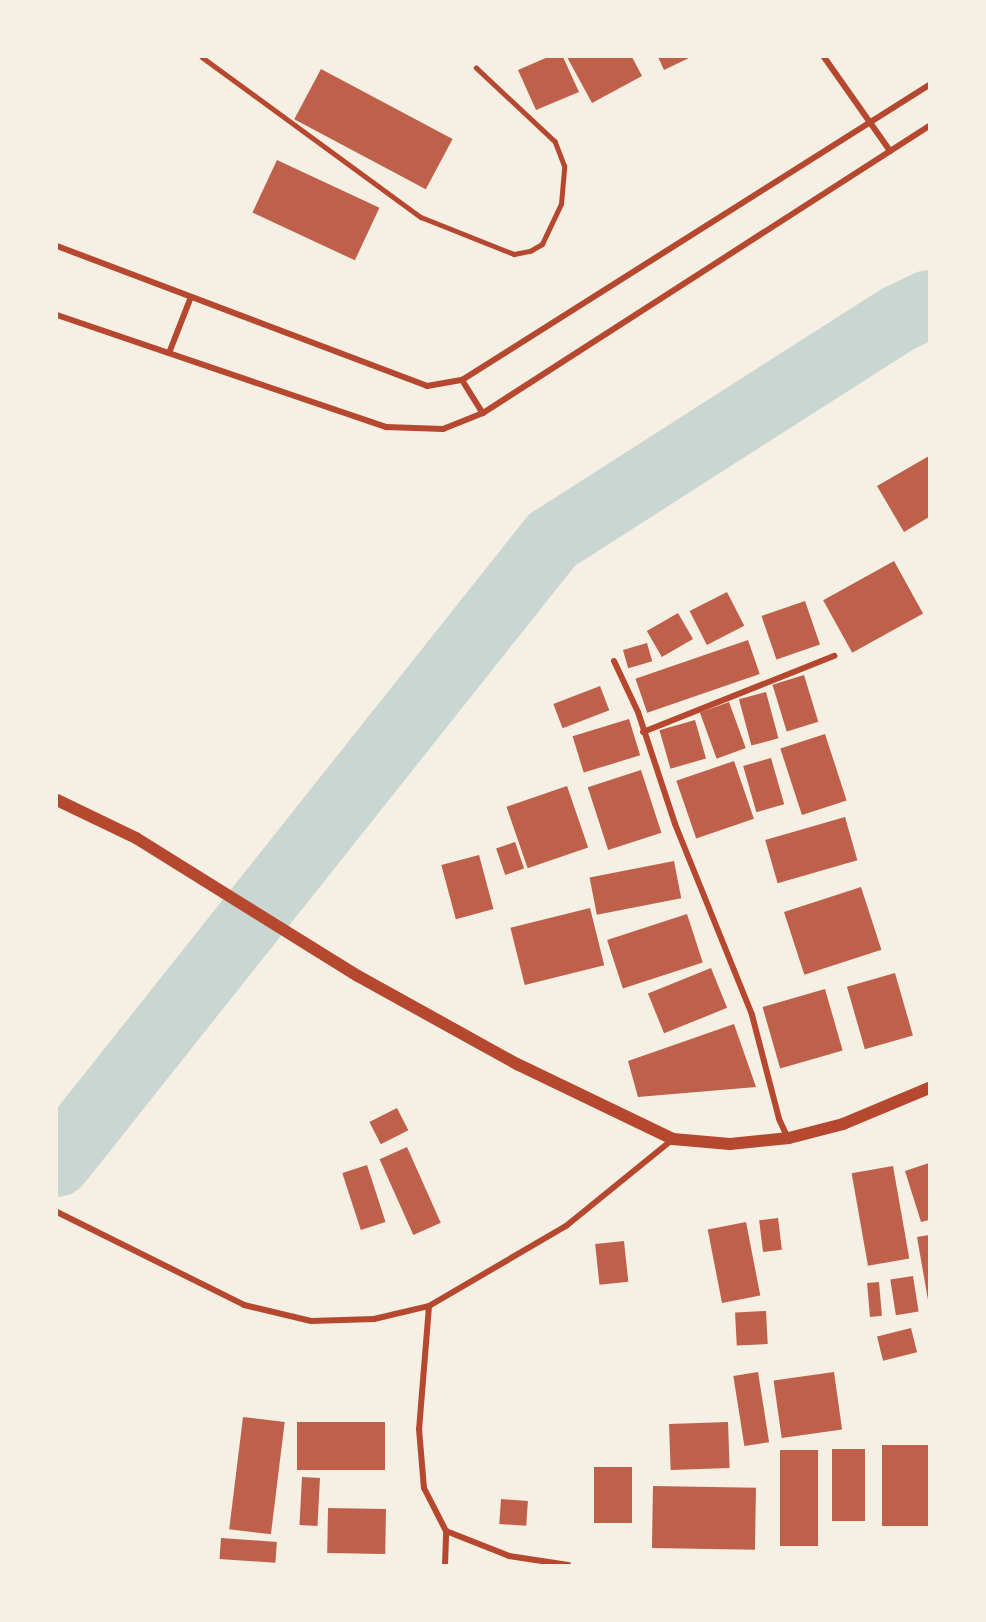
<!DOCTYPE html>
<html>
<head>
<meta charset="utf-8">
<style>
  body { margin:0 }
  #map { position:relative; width:986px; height:1622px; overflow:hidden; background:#f6efe4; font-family:"PT Sans Narrow",sans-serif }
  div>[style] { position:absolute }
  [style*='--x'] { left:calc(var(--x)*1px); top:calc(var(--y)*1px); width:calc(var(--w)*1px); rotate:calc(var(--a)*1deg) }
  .river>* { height:68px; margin:-34px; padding:0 34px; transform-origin:34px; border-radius:34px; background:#c9d6d2 }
  .building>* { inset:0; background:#bf614a; transform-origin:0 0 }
  .service>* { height:4.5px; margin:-2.25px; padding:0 2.25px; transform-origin:2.25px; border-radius:2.25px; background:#b5482f }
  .minor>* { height:6px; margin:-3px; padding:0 3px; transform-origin:3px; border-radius:3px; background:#b5482f }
  .secondary>* { height:12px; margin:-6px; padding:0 6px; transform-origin:6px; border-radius:6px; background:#b5482f }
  span { translate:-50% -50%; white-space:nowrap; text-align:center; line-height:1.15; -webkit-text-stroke:6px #f6efe4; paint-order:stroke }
  .frame { position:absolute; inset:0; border:58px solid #f6efe4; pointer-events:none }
</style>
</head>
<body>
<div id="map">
  <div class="river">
    <div style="--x:57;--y:1163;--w:796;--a:-51.53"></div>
    <div style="--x:552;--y:540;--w:411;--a:-32.6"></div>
    <div style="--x:898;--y:319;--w:34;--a:-26"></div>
  </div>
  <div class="building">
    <div style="clip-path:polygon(548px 57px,563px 57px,579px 92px,536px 110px,518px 70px)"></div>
    <div style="clip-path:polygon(567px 57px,632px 57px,642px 76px,592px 103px)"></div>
    <div style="clip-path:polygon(658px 57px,691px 57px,664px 70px)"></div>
    <div style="left:321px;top:69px;width:149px;height:57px;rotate:28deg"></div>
    <div style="left:277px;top:160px;width:113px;height:58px;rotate:25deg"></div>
    <div style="clip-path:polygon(929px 456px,929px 517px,904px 532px,877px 486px)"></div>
    <div style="left:894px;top:561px;width:60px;height:81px;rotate:61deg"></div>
    <div style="left:727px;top:592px;width:38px;height:42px;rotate:63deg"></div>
    <div style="left:805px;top:601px;width:46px;height:46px;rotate:71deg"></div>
    <div style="left:678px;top:613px;width:30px;height:36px;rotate:60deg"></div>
    <div style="left:748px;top:640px;width:36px;height:119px;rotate:71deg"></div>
    <div style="left:647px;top:643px;width:19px;height:25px;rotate:74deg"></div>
    <div style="left:804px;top:675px;width:49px;height:33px;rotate:73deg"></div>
    <div style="left:600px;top:686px;width:26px;height:50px;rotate:69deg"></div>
    <div style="left:766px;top:692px;width:48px;height:28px;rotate:75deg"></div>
    <div style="left:729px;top:702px;width:49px;height:31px;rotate:70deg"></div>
    <div style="left:629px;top:719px;width:38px;height:59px;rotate:73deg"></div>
    <div style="left:695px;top:720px;width:40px;height:37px;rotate:74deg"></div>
    <div style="left:825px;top:734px;width:70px;height:47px;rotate:72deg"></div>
    <div style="left:771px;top:758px;width:48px;height:29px;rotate:74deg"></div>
    <div style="left:734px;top:761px;width:61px;height:61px;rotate:71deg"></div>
    <div style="left:641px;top:770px;width:66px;height:56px;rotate:72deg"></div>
    <div style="left:567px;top:786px;width:65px;height:64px;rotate:71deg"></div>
    <div style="left:845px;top:817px;width:45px;height:83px;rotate:74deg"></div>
    <div style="left:515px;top:842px;width:28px;height:20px;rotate:71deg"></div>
    <div style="left:479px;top:855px;width:56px;height:39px;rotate:75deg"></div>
    <div style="left:674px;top:861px;width:38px;height:86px;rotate:79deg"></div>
    <div style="left:861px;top:887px;width:66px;height:81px;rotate:72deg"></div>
    <div style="left:590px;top:908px;width:59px;height:82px;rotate:76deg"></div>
    <div style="left:687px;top:914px;width:51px;height:84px;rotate:72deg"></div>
    <div style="left:711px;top:968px;width:43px;height:68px;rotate:68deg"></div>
    <div style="left:895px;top:973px;width:65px;height:50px;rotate:74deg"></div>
    <div style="left:825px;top:989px;width:64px;height:65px;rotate:74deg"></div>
    <div style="clip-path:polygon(734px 1024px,756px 1087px,638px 1097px,628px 1061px)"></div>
    <div style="left:397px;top:1108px;width:25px;height:31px;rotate:63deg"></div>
    <div style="left:407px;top:1147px;width:83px;height:30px;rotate:66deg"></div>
    <div style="clip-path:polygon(929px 1163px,929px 1220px,921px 1222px,905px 1171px)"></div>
    <div style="left:367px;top:1165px;width:60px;height:26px;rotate:72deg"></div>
    <div style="left:893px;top:1166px;width:94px;height:42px;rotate:80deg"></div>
    <div style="left:778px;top:1218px;width:32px;height:19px;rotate:83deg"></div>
    <div style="left:746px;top:1222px;width:75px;height:39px;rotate:79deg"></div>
    <div style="clip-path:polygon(929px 1235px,929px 1300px,928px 1300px,917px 1237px)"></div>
    <div style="left:624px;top:1241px;width:41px;height:29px;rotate:84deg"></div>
    <div style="left:913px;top:1276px;width:36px;height:23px;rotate:81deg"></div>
    <div style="left:879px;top:1282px;width:34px;height:12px;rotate:85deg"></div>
    <div style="left:766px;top:1311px;width:33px;height:31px;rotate:87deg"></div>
    <div style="left:911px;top:1328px;width:25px;height:35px;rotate:76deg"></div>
    <div style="left:758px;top:1372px;width:71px;height:25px;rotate:81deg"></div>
    <div style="left:834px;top:1372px;width:58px;height:61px;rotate:82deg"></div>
    <div style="left:243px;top:1417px;width:42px;height:113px;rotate:7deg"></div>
    <div style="left:297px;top:1422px;width:88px;height:48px"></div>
    <div style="left:728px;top:1422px;width:46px;height:59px;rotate:88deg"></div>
    <div style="left:929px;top:1445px;width:81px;height:47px;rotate:90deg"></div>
    <div style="left:832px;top:1449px;width:33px;height:72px"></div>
    <div style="left:780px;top:1450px;width:38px;height:96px"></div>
    <div style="left:594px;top:1467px;width:38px;height:56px"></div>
    <div style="left:302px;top:1477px;width:18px;height:48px;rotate:3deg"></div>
    <div style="left:653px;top:1486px;width:103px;height:62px;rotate:1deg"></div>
    <div style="left:501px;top:1499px;width:27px;height:25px;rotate:4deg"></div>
    <div style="left:328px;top:1508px;width:58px;height:45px;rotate:1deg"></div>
    <div style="left:221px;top:1538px;width:56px;height:21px;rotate:4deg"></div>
  </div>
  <div class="service">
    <div style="--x:202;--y:57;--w:271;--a:36.2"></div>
    <div style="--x:421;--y:217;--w:100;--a:21.7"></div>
    <div style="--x:514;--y:254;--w:16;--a:-11"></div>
    <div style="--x:530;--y:251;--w:14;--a:-30"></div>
    <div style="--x:542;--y:244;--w:44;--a:-64.6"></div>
    <div style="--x:561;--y:204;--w:38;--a:-85"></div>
    <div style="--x:564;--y:166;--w:26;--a:-111"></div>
    <div style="--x:555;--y:142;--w:108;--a:-136.9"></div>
  </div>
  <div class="minor">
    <div style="--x:824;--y:57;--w:115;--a:54.9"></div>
    <div style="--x:57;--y:246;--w:396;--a:20.7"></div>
    <div style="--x:427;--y:386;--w:36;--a:-10"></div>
    <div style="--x:462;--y:380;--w:552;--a:-32.28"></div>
    <div style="--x:57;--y:315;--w:348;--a:18.8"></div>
    <div style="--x:386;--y:427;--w:57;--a:2"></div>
    <div style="--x:443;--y:429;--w:43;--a:-21.8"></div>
    <div style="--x:483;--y:413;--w:530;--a:-32.76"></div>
    <div style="--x:169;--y:353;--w:60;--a:-68.6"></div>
    <div style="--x:462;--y:380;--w:39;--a:58"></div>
    <div style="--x:614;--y:661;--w:56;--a:64.8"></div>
    <div style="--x:638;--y:712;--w:118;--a:71.7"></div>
    <div style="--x:675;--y:824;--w:206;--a:68"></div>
    <div style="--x:752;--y:1015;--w:107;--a:75.4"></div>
    <div style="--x:779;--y:1119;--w:21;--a:65"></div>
    <div style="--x:643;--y:732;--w:206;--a:-21.7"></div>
    <div style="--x:57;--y:1212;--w:209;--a:26.4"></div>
    <div style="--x:244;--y:1305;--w:69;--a:13.4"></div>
    <div style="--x:311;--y:1321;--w:63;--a:-1.8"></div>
    <div style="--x:374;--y:1319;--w:57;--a:-13.3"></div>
    <div style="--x:429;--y:1306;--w:159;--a:-30.3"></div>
    <div style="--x:566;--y:1226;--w:138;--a:-39.1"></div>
    <div style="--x:429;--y:1306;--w:123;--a:94.6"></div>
    <div style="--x:419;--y:1429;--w:59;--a:85.2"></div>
    <div style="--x:424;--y:1488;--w:48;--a:62.9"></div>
    <div style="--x:446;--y:1531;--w:68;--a:21.6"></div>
    <div style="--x:509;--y:1556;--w:60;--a:8.7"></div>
    <div style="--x:445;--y:1565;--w:34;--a:-88"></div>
  </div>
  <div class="secondary">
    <div style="--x:57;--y:800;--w:88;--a:25.7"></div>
    <div style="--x:136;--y:838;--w:261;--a:31.9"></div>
    <div style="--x:358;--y:976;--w:182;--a:29"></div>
    <div style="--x:517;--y:1064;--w:173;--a:25.7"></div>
    <div style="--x:673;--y:1139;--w:57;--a:5"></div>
    <div style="--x:730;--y:1144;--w:59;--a:-5.8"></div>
    <div style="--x:789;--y:1138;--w:56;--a:-14.5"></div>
    <div style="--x:843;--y:1124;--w:93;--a:-22.7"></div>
  </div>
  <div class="frame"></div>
</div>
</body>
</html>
